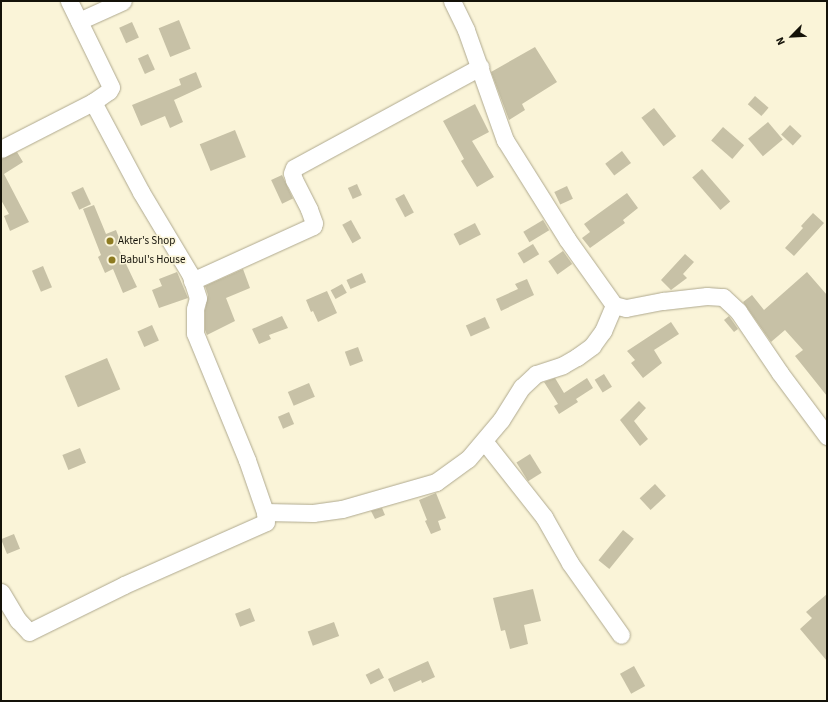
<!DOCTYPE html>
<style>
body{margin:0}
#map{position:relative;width:828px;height:702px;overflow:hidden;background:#faf4d8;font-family:"Source Sans 3",sans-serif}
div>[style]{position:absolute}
.building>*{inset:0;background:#c7c1a6;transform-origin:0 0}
.roads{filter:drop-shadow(0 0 1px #afa98f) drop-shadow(0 0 1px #afa98f)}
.minor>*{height:17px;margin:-8.5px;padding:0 8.5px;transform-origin:8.5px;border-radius:8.5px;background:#fff}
.dots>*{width:11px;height:11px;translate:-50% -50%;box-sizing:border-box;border:2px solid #faf4d8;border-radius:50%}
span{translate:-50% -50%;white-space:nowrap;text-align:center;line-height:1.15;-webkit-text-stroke:3px #faf4d8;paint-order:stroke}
.poi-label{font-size:11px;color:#141209}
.left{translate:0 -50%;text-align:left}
.frame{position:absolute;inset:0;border:2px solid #141209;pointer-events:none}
.north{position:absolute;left:772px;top:16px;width:40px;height:40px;-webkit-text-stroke:3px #faf4d8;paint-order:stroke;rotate:246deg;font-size:11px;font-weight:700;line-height:16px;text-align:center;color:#141209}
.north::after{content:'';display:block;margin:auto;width:14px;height:18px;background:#141209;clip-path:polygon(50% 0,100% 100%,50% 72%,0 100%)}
</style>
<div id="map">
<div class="building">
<div style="left:179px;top:20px;width:31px;height:22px;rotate:68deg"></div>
<div style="left:132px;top:22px;width:17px;height:14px;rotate:66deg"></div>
<div style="clip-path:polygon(535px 47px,557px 82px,522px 104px,525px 110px,509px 120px,491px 72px)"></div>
<div style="left:148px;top:54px;width:17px;height:11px;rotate:66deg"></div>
<div style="clip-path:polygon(196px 72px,202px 87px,174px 100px,183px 122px,170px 128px,165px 116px,141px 126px,132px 105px,181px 85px,179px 79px)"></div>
<div style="left:755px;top:96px;width:18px;height:11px;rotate:41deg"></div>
<div style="clip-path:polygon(475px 104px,489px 132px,472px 141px,494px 177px,477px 187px,461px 161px,464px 159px,443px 121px)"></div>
<div style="left:654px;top:108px;width:36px;height:16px;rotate:52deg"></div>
<div style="left:768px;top:122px;width:23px;height:26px;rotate:50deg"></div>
<div style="left:790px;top:125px;width:16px;height:13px;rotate:43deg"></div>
<div style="left:723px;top:127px;width:28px;height:18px;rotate:41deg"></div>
<div style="left:235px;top:130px;width:29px;height:38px;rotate:68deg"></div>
<div style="left:622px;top:151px;width:15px;height:21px;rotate:53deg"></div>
<div style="clip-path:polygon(17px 152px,23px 162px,4px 174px,29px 222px,10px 231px,4px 216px,9px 214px,1px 200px,1px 159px)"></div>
<div style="left:702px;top:169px;width:43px;height:13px;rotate:49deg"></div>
<div style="left:282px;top:175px;width:26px;height:12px;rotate:65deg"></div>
<div style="left:357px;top:184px;width:12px;height:10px;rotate:66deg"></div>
<div style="left:567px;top:186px;width:14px;height:14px;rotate:65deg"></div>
<div style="left:83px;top:187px;width:19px;height:13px;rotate:65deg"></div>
<div style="clip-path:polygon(627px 193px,638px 208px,623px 220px,625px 223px,590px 248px,582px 238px,590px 232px,584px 224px)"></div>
<div style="left:404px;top:194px;width:21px;height:10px;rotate:62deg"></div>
<div style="clip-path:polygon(94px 205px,106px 234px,116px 230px,121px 243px,117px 245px,137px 287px,123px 293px,113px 269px,105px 273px,98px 257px,101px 255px,83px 209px)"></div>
<div style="clip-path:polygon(813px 213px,824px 223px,794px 256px,785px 248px,803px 228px,801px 226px)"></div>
<div style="left:351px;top:220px;width:21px;height:10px;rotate:61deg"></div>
<div style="left:543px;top:220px;width:12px;height:23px;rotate:59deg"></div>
<div style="left:475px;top:223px;width:13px;height:24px;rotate:63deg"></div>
<div style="left:533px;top:244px;width:12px;height:18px;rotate:59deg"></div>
<div style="left:563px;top:251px;width:16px;height:18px;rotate:55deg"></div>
<div style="clip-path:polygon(685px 254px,694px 262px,683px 274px,687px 278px,671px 290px,661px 280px)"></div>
<div style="left:43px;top:266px;width:23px;height:12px;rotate:67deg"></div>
<div style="clip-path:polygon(243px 269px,250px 288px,226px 298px,235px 321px,207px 335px,205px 330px,205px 310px,208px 295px,205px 286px)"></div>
<div style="clip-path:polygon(177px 272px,188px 298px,159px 308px,152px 290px,162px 286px,159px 279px)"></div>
<div style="clip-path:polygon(807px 272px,827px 295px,827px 396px,795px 356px,803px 350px,785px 330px,771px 342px,743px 302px,752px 295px,764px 310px)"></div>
<div style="left:362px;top:273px;width:10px;height:17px;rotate:66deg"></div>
<div style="clip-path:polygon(527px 279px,534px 295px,501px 311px,496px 299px,518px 289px,515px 284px)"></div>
<div style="left:342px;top:284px;width:10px;height:13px;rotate:61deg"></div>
<div style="clip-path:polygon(327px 291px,337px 313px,318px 322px,313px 311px,311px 312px,306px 300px)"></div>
<div style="clip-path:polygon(282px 316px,288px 328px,269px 335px,271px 339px,259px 344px,252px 329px)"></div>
<div style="clip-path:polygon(729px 316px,738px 329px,734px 332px,724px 320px)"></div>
<div style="left:485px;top:317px;width:12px;height:21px;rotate:66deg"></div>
<div style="clip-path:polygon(671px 322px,679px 334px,654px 350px,662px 363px,643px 378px,631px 363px,635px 360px,627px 351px)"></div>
<div style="left:152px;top:325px;width:17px;height:16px;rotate:66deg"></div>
<div style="left:358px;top:347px;width:15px;height:14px;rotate:70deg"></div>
<div style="left:107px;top:358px;width:34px;height:46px;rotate:67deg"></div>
<div style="left:604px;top:374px;width:15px;height:11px;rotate:58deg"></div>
<div style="clip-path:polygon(555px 378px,564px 393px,587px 378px,593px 388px,576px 399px,578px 402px,559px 414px,554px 406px,558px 404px,544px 382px)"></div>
<div style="left:309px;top:383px;width:15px;height:23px;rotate:67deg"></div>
<div style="clip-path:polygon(639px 401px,646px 408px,634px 421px,648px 439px,640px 446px,620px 420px)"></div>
<div style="left:289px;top:412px;width:13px;height:12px;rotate:67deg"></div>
<div style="left:80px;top:448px;width:16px;height:19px;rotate:68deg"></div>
<div style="left:530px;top:454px;width:22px;height:16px;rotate:58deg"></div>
<div style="left:655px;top:484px;width:16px;height:21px;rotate:47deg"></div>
<div style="clip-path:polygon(436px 493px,446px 518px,438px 521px,441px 530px,431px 534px,425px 521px,427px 520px,419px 500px)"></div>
<div style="clip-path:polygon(382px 508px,385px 515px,375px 519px,371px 511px)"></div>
<div style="left:623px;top:530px;width:14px;height:39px;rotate:39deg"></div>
<div style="left:14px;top:534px;width:16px;height:14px;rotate:68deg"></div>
<div style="clip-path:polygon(533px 589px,541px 621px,524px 625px,528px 644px,510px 649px,505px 630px,501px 631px,493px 598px)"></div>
<div style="clip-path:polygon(827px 594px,827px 661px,800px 629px,812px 618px,806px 612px)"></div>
<div style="left:250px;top:608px;width:14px;height:16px;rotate:69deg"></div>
<div style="left:334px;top:622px;width:15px;height:28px;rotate:70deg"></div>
<div style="clip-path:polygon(428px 661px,435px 677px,422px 683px,421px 680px,394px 692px,388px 679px)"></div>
<div style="left:634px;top:666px;width:23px;height:16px;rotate:61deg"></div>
<div style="left:379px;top:668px;width:11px;height:15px;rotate:63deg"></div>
</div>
<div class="roads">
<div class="minor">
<div style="left:452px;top:1px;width:32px;rotate:64deg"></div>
<div style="left:466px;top:30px;width:117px;rotate:70.5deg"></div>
<div style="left:505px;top:140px;width:117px;rotate:57.9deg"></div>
<div style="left:567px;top:239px;width:81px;rotate:54.5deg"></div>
<div style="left:614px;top:305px;width:12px;rotate:14deg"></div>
<div style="left:626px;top:308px;width:38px;rotate:-11deg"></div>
<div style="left:663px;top:301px;width:44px;rotate:-6.5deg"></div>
<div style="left:707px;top:296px;width:16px;rotate:4deg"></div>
<div style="left:723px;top:297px;width:21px;rotate:43deg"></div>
<div style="left:738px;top:311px;width:75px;rotate:55.9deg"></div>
<div style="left:780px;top:373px;width:79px;rotate:53.3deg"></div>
<div style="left:79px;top:21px;width:48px;rotate:-24.4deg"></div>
<div style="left:1px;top:149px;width:103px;rotate:-27.1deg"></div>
<div style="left:192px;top:281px;width:133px;rotate:-24.4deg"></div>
<div style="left:313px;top:226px;width:3px;rotate:-72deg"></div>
<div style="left:314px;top:223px;width:15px;rotate:-110deg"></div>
<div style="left:309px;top:209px;width:33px;rotate:-117deg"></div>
<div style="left:294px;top:180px;width:7px;rotate:-106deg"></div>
<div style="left:292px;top:173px;width:5px;rotate:-68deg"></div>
<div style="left:294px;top:168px;width:212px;rotate:-28.5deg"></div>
<div style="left:484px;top:441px;width:97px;rotate:51.7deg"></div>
<div style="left:544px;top:517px;width:53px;rotate:60.5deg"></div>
<div style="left:570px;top:563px;width:88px;rotate:54.7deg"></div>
<div style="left:265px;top:512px;width:48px;rotate:1.2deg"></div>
<div style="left:313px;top:513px;width:29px;rotate:-8deg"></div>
<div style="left:342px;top:509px;width:98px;rotate:-16deg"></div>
<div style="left:436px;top:482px;width:39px;rotate:-36deg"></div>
<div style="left:468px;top:459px;width:51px;rotate:-49.8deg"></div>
<div style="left:501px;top:420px;width:39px;rotate:-58deg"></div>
<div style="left:522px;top:387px;width:19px;rotate:-43deg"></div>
<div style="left:536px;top:374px;width:28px;rotate:-18deg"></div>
<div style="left:563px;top:365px;width:16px;rotate:-30deg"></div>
<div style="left:577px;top:357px;width:19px;rotate:-36deg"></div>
<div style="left:592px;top:346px;width:19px;rotate:-54deg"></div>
<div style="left:603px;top:331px;width:28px;rotate:-67deg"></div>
<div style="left:1px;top:592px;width:33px;rotate:59deg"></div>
<div style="left:18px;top:620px;width:16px;rotate:47deg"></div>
<div style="left:29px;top:632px;width:106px;rotate:-26.3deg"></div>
<div style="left:124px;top:585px;width:155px;rotate:-23.9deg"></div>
<div style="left:266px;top:522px;width:10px;rotate:-96deg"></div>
<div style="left:265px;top:512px;width:55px;rotate:-109.1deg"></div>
<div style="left:247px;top:460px;width:137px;rotate:-112.3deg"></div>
<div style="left:195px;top:333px;width:24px;rotate:-90deg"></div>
<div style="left:195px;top:309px;width:11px;rotate:-75deg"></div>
<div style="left:198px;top:298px;width:25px;rotate:-108deg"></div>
<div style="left:190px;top:274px;width:96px;rotate:-120.9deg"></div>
<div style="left:141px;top:192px;width:102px;rotate:-118.1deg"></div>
<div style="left:93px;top:102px;width:19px;rotate:-35deg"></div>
<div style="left:109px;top:91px;width:4px;rotate:-63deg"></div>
<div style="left:111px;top:87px;width:96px;rotate:-116deg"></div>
</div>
</div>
<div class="dots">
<div style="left:110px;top:241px;background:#8d7b21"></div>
<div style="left:112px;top:260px;background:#8d7b21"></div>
</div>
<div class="poi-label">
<span class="left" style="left:118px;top:241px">Akter's Shop</span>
<span class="left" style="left:120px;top:260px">Babul's House</span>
</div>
<div class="frame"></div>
<div class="north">N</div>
</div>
